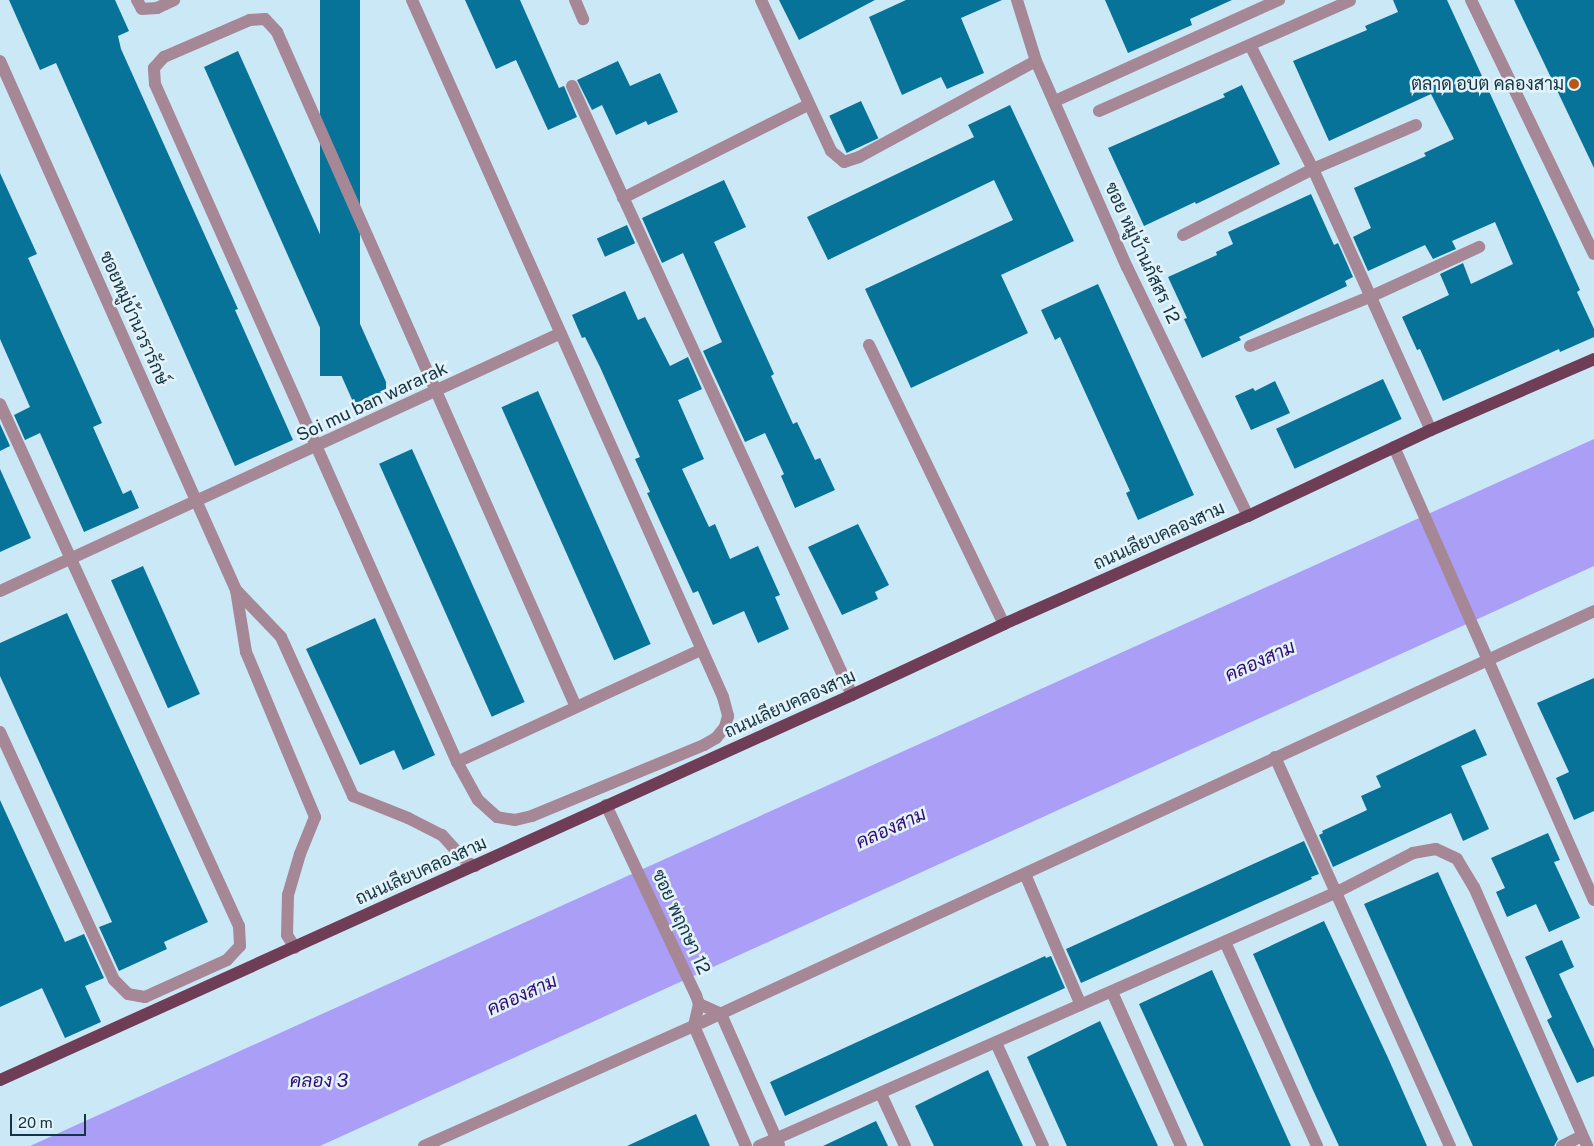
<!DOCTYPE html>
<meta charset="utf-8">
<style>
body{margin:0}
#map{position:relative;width:1594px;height:1146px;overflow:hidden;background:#cbe8f7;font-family:"Public Sans",Sarabun,sans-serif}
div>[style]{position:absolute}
.water>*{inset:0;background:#aa9ef7}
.building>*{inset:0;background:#077398;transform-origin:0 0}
.minor>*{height:12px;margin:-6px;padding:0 6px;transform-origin:6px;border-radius:6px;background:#a68795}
.major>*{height:12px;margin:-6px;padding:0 6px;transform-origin:6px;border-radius:6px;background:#6f3d56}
.dots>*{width:14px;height:14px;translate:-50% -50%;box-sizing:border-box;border:2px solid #e4f3fa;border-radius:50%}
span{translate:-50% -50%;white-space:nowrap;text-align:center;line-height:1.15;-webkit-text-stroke:5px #e4f3fa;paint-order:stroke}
.poi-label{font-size:18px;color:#133443}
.right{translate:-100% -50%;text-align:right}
.street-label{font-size:18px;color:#133443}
.water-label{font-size:19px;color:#320b74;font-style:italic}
.scale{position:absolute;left:10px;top:1114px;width:76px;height:22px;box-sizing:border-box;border:2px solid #133443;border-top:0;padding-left:6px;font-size:15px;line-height:18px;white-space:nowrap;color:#133443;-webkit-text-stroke:4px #e4f3fa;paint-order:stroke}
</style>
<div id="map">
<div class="water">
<div style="clip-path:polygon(1594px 439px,1594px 566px,320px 1146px,30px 1146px)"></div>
</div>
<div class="building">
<div style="clip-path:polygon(9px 0,115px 0,129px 31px,118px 36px,121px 49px,238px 309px,235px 310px,293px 440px,235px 466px,56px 63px,40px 70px)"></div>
<div style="left:320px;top:0;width:40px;height:376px"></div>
<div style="clip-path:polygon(465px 0,520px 0,559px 88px,564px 86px,577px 117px,548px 130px,516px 60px,496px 69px)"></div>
<div style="clip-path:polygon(779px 0,875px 0,799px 40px)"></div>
<div style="clip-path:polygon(906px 0,1002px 0,961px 18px,984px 73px,947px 89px,941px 77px,902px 95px,869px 17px)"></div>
<div style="clip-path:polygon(1105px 0,1232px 0,1190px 19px,1192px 25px,1128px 53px)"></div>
<div style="clip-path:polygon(1393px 0,1447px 0,1557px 239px,1580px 290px,1577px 292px,1594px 329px,1594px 337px,1560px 352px,1559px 349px,1443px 401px,1420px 349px,1417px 350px,1402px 317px,1449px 295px,1440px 274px,1463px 263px,1471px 284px,1513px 264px,1495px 222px,1452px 241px,1456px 249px,1433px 259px,1425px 245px,1368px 271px,1353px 237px,1371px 228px,1354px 188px,1426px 156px,1424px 153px,1454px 139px,1431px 94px,1329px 141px,1293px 61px,1367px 30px,1365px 26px,1398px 12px)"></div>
<div style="clip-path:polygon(1514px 0,1594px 0,1594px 168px)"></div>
<div style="clip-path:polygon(238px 51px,386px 382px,386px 390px,354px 404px,204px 67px)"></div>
<div style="clip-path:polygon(618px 61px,630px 86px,660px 73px,678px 112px,648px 125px,646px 121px,616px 135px,602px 105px,592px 110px,577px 80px)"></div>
<div style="clip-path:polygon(1242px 85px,1280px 164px,1196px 204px,1195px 202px,1144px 226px,1108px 148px,1225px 97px,1223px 94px)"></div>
<div style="left:861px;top:101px;width:41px;height:35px;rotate:65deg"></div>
<div style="clip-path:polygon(1010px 105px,1074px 241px,1001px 275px,1028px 333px,911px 388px,865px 289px,1013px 220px,994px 180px,828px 260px,807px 217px,974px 137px,968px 125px)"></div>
<div style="clip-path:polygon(0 173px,37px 254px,28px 258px,102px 423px,93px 427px,123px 494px,131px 490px,139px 508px,84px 532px,40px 433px,25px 440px,14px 415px,30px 407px,0 339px)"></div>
<div style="clip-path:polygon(724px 180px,746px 227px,714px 242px,774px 374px,771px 376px,793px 424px,797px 422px,815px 460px,820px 458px,835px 490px,795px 508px,781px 476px,784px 474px,765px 433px,745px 442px,703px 351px,722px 342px,683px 253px,662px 263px,642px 218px)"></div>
<div style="clip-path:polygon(1311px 194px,1334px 245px,1338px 243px,1353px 277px,1345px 281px,1347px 286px,1239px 337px,1241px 340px,1202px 358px,1184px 319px,1187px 318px,1168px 277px,1217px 255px,1216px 252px,1233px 244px,1228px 232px)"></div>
<div style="left:627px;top:225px;width:20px;height:33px;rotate:66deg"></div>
<div style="clip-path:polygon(1098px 284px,1194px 495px,1138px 520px,1126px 493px,1130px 491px,1060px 337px,1055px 340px,1041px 310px)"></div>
<div style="clip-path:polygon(625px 291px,638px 320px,645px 317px,670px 366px,688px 357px,702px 389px,678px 400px,704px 459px,682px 469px,709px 527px,715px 524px,730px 559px,758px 546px,780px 595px,775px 597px,789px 629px,758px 643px,744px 611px,713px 625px,698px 591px,693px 593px,647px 493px,650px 492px,635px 459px,640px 457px,600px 367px,585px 337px,582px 338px,572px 315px)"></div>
<div style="left:1383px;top:379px;width:44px;height:118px;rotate:65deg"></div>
<div style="clip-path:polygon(1275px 381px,1290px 413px,1251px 430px,1235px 396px,1253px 388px,1255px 391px)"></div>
<div style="left:538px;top:391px;width:277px;height:40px;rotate:66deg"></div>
<div style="clip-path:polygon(0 424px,10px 446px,0 451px)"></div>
<div style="left:412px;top:449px;width:277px;height:36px;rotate:66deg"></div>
<div style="clip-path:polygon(0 469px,31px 538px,0 552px)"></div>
<div style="clip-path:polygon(858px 524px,889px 585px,875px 592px,878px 599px,842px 615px,808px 547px)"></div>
<div style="left:143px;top:566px;width:140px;height:35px;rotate:66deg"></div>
<div style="clip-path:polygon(67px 613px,208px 922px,164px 942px,167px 949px,119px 971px,99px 927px,112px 922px,0 676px,0 643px)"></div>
<div style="clip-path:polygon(375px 618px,435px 755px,403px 770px,394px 750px,360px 765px,306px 649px)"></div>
<div style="clip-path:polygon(1594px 678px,1594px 811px,1574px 820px,1556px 778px,1569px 772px,1537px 703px)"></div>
<div style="clip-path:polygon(1475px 729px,1487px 755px,1461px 766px,1489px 829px,1463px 841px,1451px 813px,1333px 867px,1319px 835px,1323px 833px,1322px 831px,1367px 810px,1361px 796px,1381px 787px,1376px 776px)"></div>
<div style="clip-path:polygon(0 800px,65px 942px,84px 934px,104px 978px,85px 986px,101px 1022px,65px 1038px,42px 988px,0 1007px)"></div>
<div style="clip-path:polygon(1548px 833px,1560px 860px,1554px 862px,1580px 918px,1549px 932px,1536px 904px,1507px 917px,1496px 892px,1505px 888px,1491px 858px)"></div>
<div style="clip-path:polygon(1304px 841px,1319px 874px,1311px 877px,1312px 879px,1081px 983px,1066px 949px)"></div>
<div style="clip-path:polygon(1438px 872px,1558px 1139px,1554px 1146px,1473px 1146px,1364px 904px)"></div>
<div style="clip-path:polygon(1324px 921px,1389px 1060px,1427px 1146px,1339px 1146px,1313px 1090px,1253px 954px)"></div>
<div style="clip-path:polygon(1562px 940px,1574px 967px,1559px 974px,1594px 1049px,1594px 1076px,1577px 1083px,1547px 1020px,1552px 1017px,1525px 957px)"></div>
<div style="clip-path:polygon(1045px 956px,1046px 958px,1051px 956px,1065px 988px,785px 1116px,770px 1082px)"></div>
<div style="clip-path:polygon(1212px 970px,1273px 1106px,1291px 1146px,1204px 1146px,1139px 1004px)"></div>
<div style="clip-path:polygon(1100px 1021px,1158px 1146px,1067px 1146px,1027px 1057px)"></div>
<div style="clip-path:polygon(988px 1070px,1023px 1146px,934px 1146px,915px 1106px)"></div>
<div style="clip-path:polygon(696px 1114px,710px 1146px,627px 1146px)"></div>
<div style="clip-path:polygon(876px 1121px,888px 1146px,823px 1146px)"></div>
</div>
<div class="minor">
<div style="left:137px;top:0;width:10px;rotate:61deg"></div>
<div style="left:142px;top:9px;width:15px;rotate:-4deg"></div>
<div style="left:157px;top:8px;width:19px;rotate:-25deg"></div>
<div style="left:412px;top:0;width:763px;rotate:65.95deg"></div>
<div style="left:723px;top:697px;width:20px;rotate:75deg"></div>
<div style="left:728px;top:716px;width:11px;rotate:105deg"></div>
<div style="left:725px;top:727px;width:14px;rotate:129deg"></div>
<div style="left:716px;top:738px;width:14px;rotate:150deg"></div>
<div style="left:704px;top:745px;width:186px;rotate:157.6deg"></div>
<div style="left:532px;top:816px;width:17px;rotate:167deg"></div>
<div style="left:515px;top:820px;width:18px;rotate:-171deg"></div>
<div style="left:497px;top:817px;width:25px;rotate:-138deg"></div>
<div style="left:478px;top:800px;width:43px;rotate:-118.9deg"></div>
<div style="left:457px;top:762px;width:742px;rotate:-114.01deg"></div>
<div style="left:155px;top:84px;width:16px;rotate:-94deg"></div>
<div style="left:154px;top:68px;width:15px;rotate:-48deg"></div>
<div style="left:164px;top:57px;width:94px;rotate:-23.3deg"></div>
<div style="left:250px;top:20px;width:15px;rotate:-4deg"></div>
<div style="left:265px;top:19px;width:18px;rotate:47deg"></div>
<div style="left:277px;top:32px;width:738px;rotate:66.11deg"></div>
<div style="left:575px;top:0;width:21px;rotate:67deg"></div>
<div style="left:761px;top:0;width:166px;rotate:65.1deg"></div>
<div style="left:831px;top:151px;width:17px;rotate:40deg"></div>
<div style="left:844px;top:162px;width:16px;rotate:-18deg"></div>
<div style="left:859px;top:157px;width:201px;rotate:-28.5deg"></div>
<div style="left:1017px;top:0;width:64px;rotate:72.7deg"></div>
<div style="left:1036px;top:61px;width:225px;rotate:66.2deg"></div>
<div style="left:1127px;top:267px;width:277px;rotate:64.1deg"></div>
<div style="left:1471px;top:0;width:282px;rotate:64.2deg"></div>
<div style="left:1250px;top:45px;width:139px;rotate:63.1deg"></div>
<div style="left:1313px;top:169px;width:286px;rotate:65.7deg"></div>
<div style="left:0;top:61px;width:579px;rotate:65.96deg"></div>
<div style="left:236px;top:590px;width:63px;rotate:80.8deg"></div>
<div style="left:246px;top:652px;width:179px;rotate:67.3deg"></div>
<div style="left:315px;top:817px;width:40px;rotate:112deg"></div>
<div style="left:300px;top:854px;width:43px;rotate:106.3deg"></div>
<div style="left:288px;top:895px;width:40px;rotate:91.4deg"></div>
<div style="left:287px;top:935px;width:15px;rotate:58deg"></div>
<div style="left:572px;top:86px;width:670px;rotate:65.31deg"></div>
<div style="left:1055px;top:101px;width:246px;rotate:-24.3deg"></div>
<div style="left:1099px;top:111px;width:274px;rotate:-23.7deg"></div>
<div style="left:623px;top:198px;width:207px;rotate:-26.7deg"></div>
<div style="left:1183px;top:235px;width:146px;rotate:-26.9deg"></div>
<div style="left:1313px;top:169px;width:112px;rotate:-23.1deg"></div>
<div style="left:869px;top:345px;width:310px;rotate:64.2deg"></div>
<div style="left:1250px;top:346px;width:132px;rotate:-22.3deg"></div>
<div style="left:1372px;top:296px;width:118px;rotate:-24.6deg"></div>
<div style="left:0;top:404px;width:574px;rotate:65.4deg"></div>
<div style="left:239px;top:926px;width:20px;rotate:87deg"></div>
<div style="left:240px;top:946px;width:19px;rotate:133deg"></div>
<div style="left:227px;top:960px;width:90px;rotate:155.7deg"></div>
<div style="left:145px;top:997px;width:17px;rotate:-170deg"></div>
<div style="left:128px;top:994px;width:20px;rotate:-135deg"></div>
<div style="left:114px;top:980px;width:273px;rotate:-114.7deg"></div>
<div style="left:1394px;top:447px;width:495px;rotate:66.2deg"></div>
<div style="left:236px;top:590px;width:65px;rotate:46.2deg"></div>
<div style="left:281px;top:637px;width:175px;rotate:65.6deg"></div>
<div style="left:353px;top:796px;width:59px;rotate:21.8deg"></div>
<div style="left:408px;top:818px;width:38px;rotate:27deg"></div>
<div style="left:442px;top:835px;width:36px;rotate:48deg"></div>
<div style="left:466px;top:862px;width:10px;rotate:24deg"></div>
<div style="left:0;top:591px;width:617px;rotate:-24.7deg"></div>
<div style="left:1275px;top:757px;width:427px;rotate:65.8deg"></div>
<div style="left:457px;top:762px;width:268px;rotate:-24.7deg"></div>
<div style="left:606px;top:805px;width:210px;rotate:64.7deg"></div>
<div style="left:696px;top:995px;width:9px;rotate:72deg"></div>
<div style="left:699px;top:1004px;width:23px;rotate:103deg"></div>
<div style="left:694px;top:1026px;width:131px;rotate:66.6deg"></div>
<div style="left:1025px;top:874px;width:142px;rotate:66.9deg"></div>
<div style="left:1225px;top:942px;width:224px;rotate:65.7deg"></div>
<div style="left:1112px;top:992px;width:169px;rotate:65.9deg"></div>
<div style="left:699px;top:1004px;width:24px;rotate:24deg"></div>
<div style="left:721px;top:1014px;width:143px;rotate:66.1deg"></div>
<div style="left:996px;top:1043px;width:113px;rotate:65.5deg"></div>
<div style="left:881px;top:1094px;width:57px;rotate:65.2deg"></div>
<div style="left:424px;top:1146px;width:295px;rotate:-24deg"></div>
<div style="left:694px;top:1026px;width:991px;rotate:-24.75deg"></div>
<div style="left:759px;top:1146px;width:629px;rotate:-23.71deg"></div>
<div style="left:1335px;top:893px;width:88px;rotate:-27.1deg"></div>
<div style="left:1413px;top:853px;width:23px;rotate:-10deg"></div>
<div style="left:1436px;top:849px;width:23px;rotate:25deg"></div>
<div style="left:1457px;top:859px;width:33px;rotate:59deg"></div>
<div style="left:1474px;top:887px;width:283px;rotate:66.4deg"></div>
<div style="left:1562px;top:1146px;width:22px;rotate:-27deg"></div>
</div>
<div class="major">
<div style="left:0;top:1080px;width:935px;rotate:-24.32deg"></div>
<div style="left:852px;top:695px;width:168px;rotate:-25deg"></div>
<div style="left:1004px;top:624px;width:267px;rotate:-23.9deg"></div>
<div style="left:1248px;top:516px;width:202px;rotate:-25.2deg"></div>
<div style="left:1431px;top:430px;width:178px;rotate:-23.5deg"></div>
</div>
<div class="dots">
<div style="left:1574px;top:84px;background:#b85813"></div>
</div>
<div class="poi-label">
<span class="right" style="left:1564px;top:84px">ตลาด อบต คลองสาม</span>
</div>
<div class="street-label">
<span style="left:1142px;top:253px;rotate:65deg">ซอย หมู่บ้านภัสสร 12</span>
<span style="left:134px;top:318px;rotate:66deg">ซอยหมู่บ้านวรารักษ์</span>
<span style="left:372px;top:402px;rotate:-25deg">Soi mu ban wararak</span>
<span style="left:1159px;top:536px;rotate:-24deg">ถนนเลียบคลองสาม</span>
<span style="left:790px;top:704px;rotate:-24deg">ถนนเลียบคลองสาม</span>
<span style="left:421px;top:871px;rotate:-24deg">ถนนเลียบคลองสาม</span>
<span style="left:681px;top:922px;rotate:65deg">ซอย พฤกษา 12</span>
</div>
<div class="water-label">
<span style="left:1260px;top:661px;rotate:-24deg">คลองสาม</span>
<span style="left:891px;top:828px;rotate:-24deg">คลองสาม</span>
<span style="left:522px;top:995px;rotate:-24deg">คลองสาม</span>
<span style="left:319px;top:1081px">คลอง 3</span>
</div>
<div class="scale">20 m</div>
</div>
